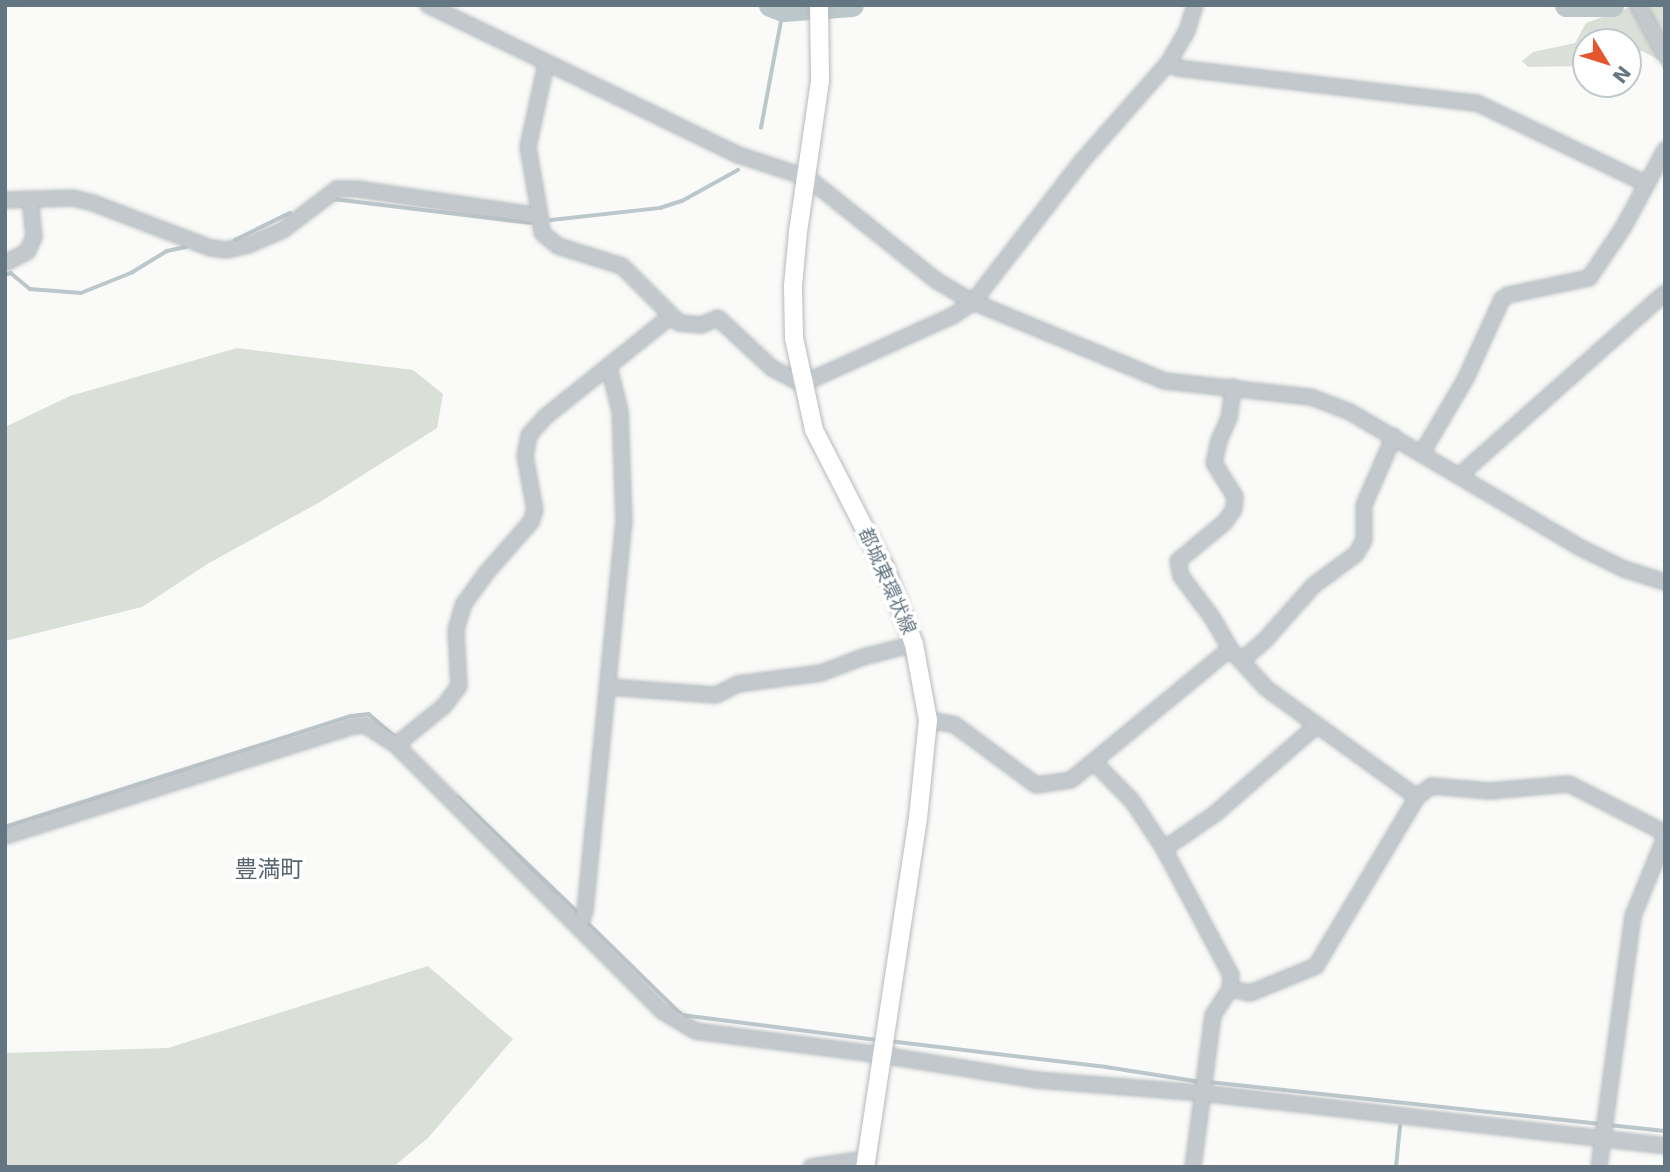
<!DOCTYPE html>
<meta charset="utf-8">
<style>
body{margin:0}
#map{position:relative;width:1670px;height:1172px;overflow:hidden;background:#fafaf8;font-family:"DejaVu Sans","Noto Sans JP",sans-serif}
div>[style]{position:absolute}
.green>*{inset:0;background:#dadfd7}
.stream>*{height:3.5px;margin:-1.75px;padding:0 1.75px;transform-origin:1.75px;border-radius:1.75px;background:#bbc7cb}
.river>*{height:23px;margin:-11.5px;padding:0 11.5px;transform-origin:11.5px;border-radius:11.5px;background:#bbc7cb}
.roads{filter:drop-shadow(0 0 2px #b5babe) drop-shadow(0 0 2px #b5babe)}
.minor>*{height:14px;margin:-7px;padding:0 7px;transform-origin:7px;border-radius:7px;background:#c3c8cc}
.major>*{height:18px;margin:-9px;padding:0 9px;transform-origin:9px;border-radius:9px;background:#fff}
span{translate:-50% -50%;white-space:nowrap;text-align:center;line-height:1.15;-webkit-text-stroke:7px #fff;paint-order:stroke}
.street-label{font-size:19px;color:#657683}
.quarter-label{font-size:23px;color:#57646e}
.frame{position:absolute;inset:0;border:7px solid #657683;pointer-events:none}
.north{position:absolute;left:1572px;top:28px;width:70px;height:70px;box-sizing:border-box;background:#fff;border:2px solid #c1c8cd;border-radius:50%;rotate:128deg;font-size:19px;font-weight:700;line-height:28px;text-align:center;color:#657683}
.north::after{content:'';display:block;margin:auto;width:24px;height:32px;background:#e4572e;clip-path:polygon(50% 0,100% 100%,50% 72%,0 100%)}
</style>
<div id="map">
<div class="green">
<div style="clip-path:polygon(1635px 5px,1665px 5px,1665px 74px,1659px 60px,1642px 51px,1628px 55px,1628px 42px,1586px 42px,1586px 66px,1528px 67px,1522px 61px,1533px 52px,1575px 43px,1586px 23px)"></div>
<div style="clip-path:polygon(237px 348px,413px 370px,443px 394px,437px 428px,320px 502px,209px 563px,142px 607px,5px 641px,5px 427px,70px 396px)"></div>
<div style="clip-path:polygon(428px 966px,513px 1039px,428px 1138px,393px 1167px,5px 1167px,5px 1053px,168px 1048px)"></div>
</div>
<div class="stream">
<div style="left:761px;top:128px;width:120px;rotate:-79.4deg"></div>
<div style="left:333px;top:199px;width:198px;rotate:6.9deg"></div>
<div style="left:551px;top:220px;width:110px;rotate:-6.3deg"></div>
<div style="left:660px;top:208px;width:23px;rotate:-18deg"></div>
<div style="left:682px;top:201px;width:64px;rotate:-29deg"></div>
<div style="left:235px;top:240px;width:61px;rotate:-26.1deg"></div>
<div style="left:5px;top:275px;width:6px;rotate:-18deg"></div>
<div style="left:11px;top:273px;width:25px;rotate:40deg"></div>
<div style="left:30px;top:289px;width:51px;rotate:4.5deg"></div>
<div style="left:81px;top:293px;width:54px;rotate:-21.8deg"></div>
<div style="left:131px;top:273px;width:42px;rotate:-31.4deg"></div>
<div style="left:167px;top:251px;width:19px;rotate:-12deg"></div>
<div style="left:458px;top:797px;width:170px;rotate:43.8deg"></div>
<div style="left:5px;top:827px;width:363px;rotate:-17.8deg"></div>
<div style="left:351px;top:716px;width:18px;rotate:-6deg"></div>
<div style="left:369px;top:714px;width:33px;rotate:41deg"></div>
<div style="left:586px;top:921px;width:134px;rotate:44.4deg"></div>
<div style="left:682px;top:1015px;width:198px;rotate:7.3deg"></div>
<div style="left:889px;top:1041px;width:219px;rotate:6.8deg"></div>
<div style="left:1106px;top:1067px;width:96px;rotate:9deg"></div>
<div style="left:1209px;top:1082px;width:394px;rotate:6.1deg"></div>
<div style="left:1609px;top:1125px;width:56px;rotate:6.1deg"></div>
<div style="left:1396px;top:1167px;width:41px;rotate:-84.4deg"></div>
</div>
<div class="river">
<div style="left:770px;top:5px;width:14px;rotate:21deg"></div>
<div style="left:783px;top:10px;width:69px;rotate:-4.1deg"></div>
<div style="left:1566px;top:5px;width:46px"></div>
</div>
<div class="roads">
<div class="minor">
<div style="left:428px;top:5px;width:342px;rotate:25.8deg"></div>
<div style="left:736px;top:154px;width:76px;rotate:18.4deg"></div>
<div style="left:808px;top:178px;width:165px;rotate:38.6deg"></div>
<div style="left:937px;top:281px;width:42px;rotate:30.3deg"></div>
<div style="left:973px;top:302px;width:208px;rotate:22.4deg"></div>
<div style="left:1165px;top:381px;width:147px;rotate:6.3deg"></div>
<div style="left:1311px;top:397px;width:42px;rotate:21deg"></div>
<div style="left:1350px;top:412px;width:266px;rotate:30.5deg"></div>
<div style="left:1579px;top:547px;width:50px;rotate:26.1deg"></div>
<div style="left:1624px;top:569px;width:43px;rotate:17.6deg"></div>
<div style="left:1638px;top:5px;width:57px;rotate:61.6deg"></div>
<div style="left:1169px;top:62px;width:10px;rotate:37deg"></div>
<div style="left:1177px;top:68px;width:302px;rotate:6.7deg"></div>
<div style="left:1477px;top:103px;width:188px;rotate:25.5deg"></div>
<div style="left:5px;top:200px;width:68px;rotate:-1.7deg"></div>
<div style="left:73px;top:198px;width:21px;rotate:14deg"></div>
<div style="left:93px;top:203px;width:126px;rotate:20.9deg"></div>
<div style="left:211px;top:248px;width:16px;rotate:7deg"></div>
<div style="left:227px;top:250px;width:22px;rotate:-13deg"></div>
<div style="left:248px;top:245px;width:38px;rotate:-23deg"></div>
<div style="left:283px;top:230px;width:68px;rotate:-37.2deg"></div>
<div style="left:337px;top:189px;width:20px"></div>
<div style="left:357px;top:189px;width:185px;rotate:8.4deg"></div>
<div style="left:540px;top:216px;width:17px;rotate:83deg"></div>
<div style="left:542px;top:233px;width:21px;rotate:39deg"></div>
<div style="left:558px;top:246px;width:67px;rotate:17.4deg"></div>
<div style="left:622px;top:266px;width:81px;rotate:45deg"></div>
<div style="left:679px;top:323px;width:22px;rotate:5deg"></div>
<div style="left:701px;top:325px;width:18px;rotate:-22deg"></div>
<div style="left:718px;top:318px;width:74px;rotate:42.8deg"></div>
<div style="left:772px;top:368px;width:34px;rotate:28deg"></div>
<div style="left:802px;top:384px;width:167px;rotate:-24.4deg"></div>
<div style="left:954px;top:315px;width:23px;rotate:-34deg"></div>
<div style="left:973px;top:302px;width:178px;rotate:-52.3deg"></div>
<div style="left:1082px;top:161px;width:132px;rotate:-48.7deg"></div>
<div style="left:1169px;top:62px;width:36px;rotate:-60deg"></div>
<div style="left:1187px;top:31px;width:27px;rotate:-73deg"></div>
<div style="left:540px;top:216px;width:70px;rotate:-99.9deg"></div>
<div style="left:528px;top:147px;width:85px;rotate:-77.8deg"></div>
<div style="left:5px;top:263px;width:25px;rotate:-27deg"></div>
<div style="left:27px;top:252px;width:17px;rotate:-65deg"></div>
<div style="left:34px;top:237px;width:37px;rotate:-96deg"></div>
<div style="left:1233px;top:387px;width:31px;rotate:97deg"></div>
<div style="left:1229px;top:418px;width:24px;rotate:114deg"></div>
<div style="left:1219px;top:440px;width:24px;rotate:102deg"></div>
<div style="left:1214px;top:463px;width:40px;rotate:58deg"></div>
<div style="left:1235px;top:497px;width:12px;rotate:95deg"></div>
<div style="left:1234px;top:509px;width:16px;rotate:125deg"></div>
<div style="left:1225px;top:522px;width:61px;rotate:140.3deg"></div>
<div style="left:1178px;top:561px;width:15px;rotate:79deg"></div>
<div style="left:1181px;top:576px;width:54px;rotate:53.3deg"></div>
<div style="left:1213px;top:619px;width:34px;rotate:60deg"></div>
<div style="left:1230px;top:649px;width:54px;rotate:47.2deg"></div>
<div style="left:1267px;top:689px;width:185px;rotate:35.8deg"></div>
<div style="left:1422px;top:453px;width:87px;rotate:-59.6deg"></div>
<div style="left:1466px;top:378px;width:87px;rotate:-65.5deg"></div>
<div style="left:1502px;top:299px;width:7px;rotate:-34deg"></div>
<div style="left:1508px;top:295px;width:83px;rotate:-11.9deg"></div>
<div style="left:1589px;top:278px;width:60px;rotate:-55.8deg"></div>
<div style="left:1623px;top:228px;width:89px;rotate:-61.7deg"></div>
<div style="left:1460px;top:475px;width:274px;rotate:-41.6deg"></div>
<div style="left:1241px;top:661px;width:33px;rotate:-41deg"></div>
<div style="left:1266px;top:639px;width:72px;rotate:-48.4deg"></div>
<div style="left:1314px;top:585px;width:52px;rotate:-36.4deg"></div>
<div style="left:1356px;top:554px;width:16px;rotate:-60deg"></div>
<div style="left:1364px;top:540px;width:35px;rotate:-90deg"></div>
<div style="left:1364px;top:505px;width:75px;rotate:-66.5deg"></div>
<div style="left:609px;top:687px;width:107px;rotate:4.3deg"></div>
<div style="left:716px;top:695px;width:25px;rotate:-27deg"></div>
<div style="left:738px;top:684px;width:84px;rotate:-7.5deg"></div>
<div style="left:821px;top:673px;width:45px;rotate:-20.9deg"></div>
<div style="left:863px;top:657px;width:53px;rotate:-14.3deg"></div>
<div style="left:928px;top:720px;width:27px;rotate:10deg"></div>
<div style="left:955px;top:725px;width:101px;rotate:36.5deg"></div>
<div style="left:1036px;top:785px;width:35px;rotate:-8deg"></div>
<div style="left:1071px;top:780px;width:206px;rotate:-39.5deg"></div>
<div style="left:396px;top:745px;width:62px;rotate:-39.1deg"></div>
<div style="left:444px;top:706px;width:25px;rotate:-53deg"></div>
<div style="left:459px;top:686px;width:56px;rotate:-93.1deg"></div>
<div style="left:456px;top:630px;width:26px;rotate:-74deg"></div>
<div style="left:463px;top:605px;width:41px;rotate:-54deg"></div>
<div style="left:487px;top:572px;width:67px;rotate:-48.7deg"></div>
<div style="left:531px;top:522px;width:13px;rotate:-72deg"></div>
<div style="left:535px;top:510px;width:55px;rotate:-100.5deg"></div>
<div style="left:525px;top:456px;width:21px;rotate:-79deg"></div>
<div style="left:529px;top:435px;width:24px;rotate:-48deg"></div>
<div style="left:545px;top:417px;width:160px;rotate:-38.7deg"></div>
<div style="left:1095px;top:763px;width:54px;rotate:45.7deg"></div>
<div style="left:1133px;top:802px;width:56px;rotate:56.6deg"></div>
<div style="left:1164px;top:849px;width:143px;rotate:62deg"></div>
<div style="left:1231px;top:975px;width:14px;rotate:94deg"></div>
<div style="left:1230px;top:989px;width:31px;rotate:123deg"></div>
<div style="left:1213px;top:1015px;width:153px;rotate:97.5deg"></div>
<div style="left:5px;top:836px;width:366px;rotate:-17.5deg"></div>
<div style="left:354px;top:726px;width:11px;rotate:-5deg"></div>
<div style="left:365px;top:725px;width:37px;rotate:33deg"></div>
<div style="left:396px;top:745px;width:376px;rotate:45deg"></div>
<div style="left:662px;top:1011px;width:39px;rotate:31deg"></div>
<div style="left:695px;top:1031px;width:189px;rotate:7.3deg"></div>
<div style="left:882px;top:1055px;width:156px;rotate:9.2deg"></div>
<div style="left:1036px;top:1080px;width:167px;rotate:4.5deg"></div>
<div style="left:1202px;top:1093px;width:466px;rotate:6.5deg"></div>
<div style="left:1164px;top:849px;width:63px;rotate:-34.7deg"></div>
<div style="left:1216px;top:813px;width:133px;rotate:-41deg"></div>
<div style="left:580px;top:926px;width:16px;rotate:-72deg"></div>
<div style="left:585px;top:911px;width:390px;rotate:-84.3deg"></div>
<div style="left:624px;top:523px;width:112px;rotate:-92deg"></div>
<div style="left:620px;top:411px;width:45px;rotate:-104deg"></div>
<div style="left:1230px;top:989px;width:20px;rotate:11deg"></div>
<div style="left:1250px;top:993px;width:71px;rotate:-22.2deg"></div>
<div style="left:1316px;top:966px;width:197px;rotate:-59.1deg"></div>
<div style="left:1417px;top:797px;width:18px;rotate:-38deg"></div>
<div style="left:1431px;top:786px;width:59px;rotate:4.8deg"></div>
<div style="left:1490px;top:791px;width:79px;rotate:-5.1deg"></div>
<div style="left:1569px;top:784px;width:108px;rotate:27deg"></div>
<div style="left:811px;top:1167px;width:56px;rotate:-8.3deg"></div>
<div style="left:1599px;top:1167px;width:253px;rotate:-82.3deg"></div>
<div style="left:1633px;top:916px;width:85px;rotate:-67.9deg"></div>
</div>
<div class="major">
<div style="left:819px;top:5px;width:76px;rotate:89.2deg"></div>
<div style="left:820px;top:81px;width:153px;rotate:98.3deg"></div>
<div style="left:798px;top:232px;width:54px;rotate:95.3deg"></div>
<div style="left:793px;top:286px;width:52px;rotate:88.9deg"></div>
<div style="left:794px;top:338px;width:94px;rotate:77.7deg"></div>
<div style="left:814px;top:430px;width:155px;rotate:62.8deg"></div>
<div style="left:885px;top:568px;width:81px;rotate:69.1deg"></div>
<div style="left:914px;top:644px;width:77px;rotate:79.6deg"></div>
<div style="left:928px;top:720px;width:99px;rotate:95.8deg"></div>
<div style="left:918px;top:818px;width:353px;rotate:98.6deg"></div>
</div>
</div>
<div class="street-label">
<span style="left:887px;top:581px;rotate:66deg">都城東環状線</span>
</div>
<div class="quarter-label">
<span style="left:269px;top:869px">豊満町</span>
</div>
<div class="frame"></div>
<div class="north">N</div>
</div>
